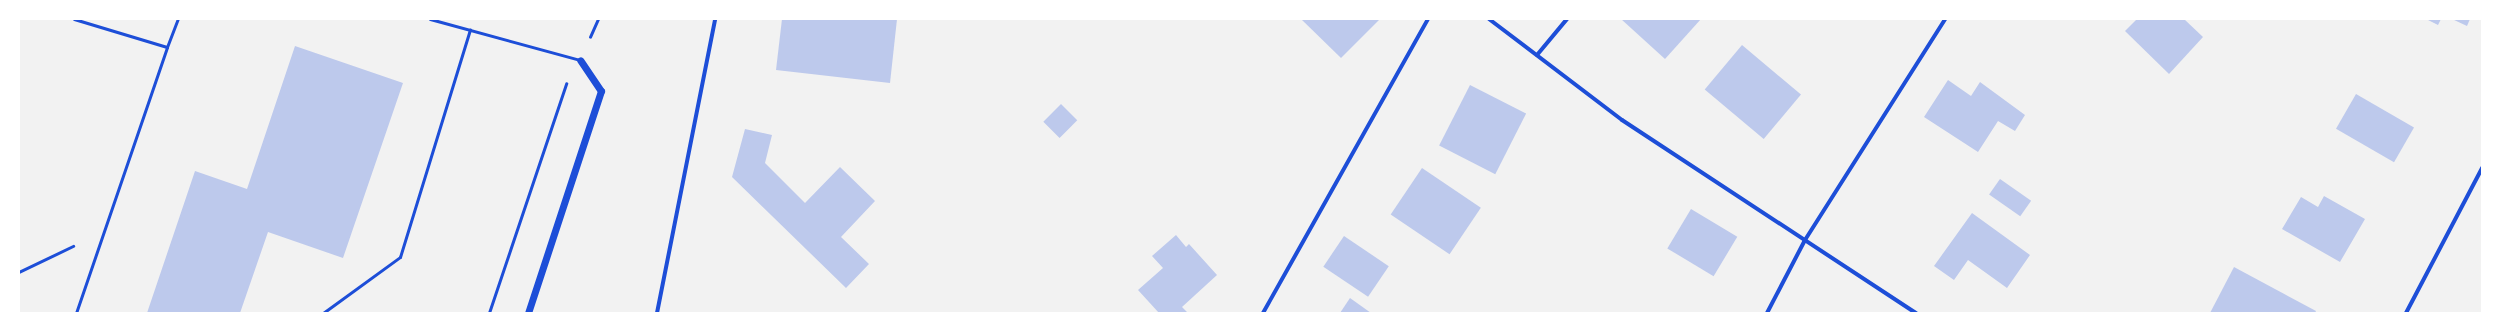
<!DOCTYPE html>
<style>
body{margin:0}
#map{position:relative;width:2501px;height:332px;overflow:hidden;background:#f2f2f2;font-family:"Crimson Pro",serif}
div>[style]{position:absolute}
.building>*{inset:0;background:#bdc9ec;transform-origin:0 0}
.path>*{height:2.5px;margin:-1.25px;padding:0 1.25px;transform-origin:1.25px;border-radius:1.25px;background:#1d4ed8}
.service>*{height:3px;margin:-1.5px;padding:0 1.5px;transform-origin:1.5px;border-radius:1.5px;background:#1d4ed8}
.minor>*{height:4px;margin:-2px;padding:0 2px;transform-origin:2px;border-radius:2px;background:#1d4ed8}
.tertiary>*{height:7px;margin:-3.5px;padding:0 3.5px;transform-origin:3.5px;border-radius:3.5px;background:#1d4ed8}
span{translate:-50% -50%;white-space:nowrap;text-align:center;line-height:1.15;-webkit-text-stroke:4px #fff;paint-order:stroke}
.frame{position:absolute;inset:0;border:20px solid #fff;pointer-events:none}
</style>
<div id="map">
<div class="building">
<div style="clip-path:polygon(782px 19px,897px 19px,890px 83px,776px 70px)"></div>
<div style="clip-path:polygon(1301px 19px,1380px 19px,1341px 58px)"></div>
<div style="clip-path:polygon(1621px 19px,1701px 19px,1665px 59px)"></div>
<div style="clip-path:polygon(2137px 19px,2184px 19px,2203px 37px,2169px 74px,2125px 31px)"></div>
<div style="clip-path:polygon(2426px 19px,2441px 19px,2438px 25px)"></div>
<div style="clip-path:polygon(2452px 19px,2470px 19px,2467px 26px)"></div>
<div style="left:1742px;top:45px;width:77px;height:58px;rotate:40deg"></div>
<div style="clip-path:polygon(295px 46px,403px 83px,343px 258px,268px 232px,240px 313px,147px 313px,195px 171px,247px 189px)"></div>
<div style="clip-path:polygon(1948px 80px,1971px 96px,1980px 82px,2025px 115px,2015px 131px,1998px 121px,1978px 152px,1924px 117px)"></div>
<div style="left:1470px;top:85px;width:63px;height:68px;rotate:27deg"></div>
<div style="left:2356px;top:94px;width:67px;height:40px;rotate:30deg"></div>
<div style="left:1061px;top:104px;width:23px;height:25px;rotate:45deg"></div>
<div style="clip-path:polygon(745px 129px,772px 135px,765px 163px,805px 203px,840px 167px,875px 201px,841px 237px,869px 264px,846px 288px,732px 177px)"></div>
<div style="left:1422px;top:168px;width:71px;height:56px;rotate:34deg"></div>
<div style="left:2000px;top:179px;width:38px;height:19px;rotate:35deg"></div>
<div style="clip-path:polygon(2324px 196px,2365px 219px,2340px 262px,2282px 229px,2301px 197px,2318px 207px)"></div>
<div style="left:1691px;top:209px;width:54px;height:46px;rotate:31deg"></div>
<div style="clip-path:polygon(1972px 213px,2030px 255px,2007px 288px,1968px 260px,1954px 280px,1934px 266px)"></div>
<div style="clip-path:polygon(1176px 235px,1186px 247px,1189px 244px,1217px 275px,1182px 307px,1188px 313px,1159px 313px,1138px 290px,1163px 268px,1152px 256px)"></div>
<div style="left:1344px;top:236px;width:54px;height:37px;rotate:34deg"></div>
<div style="clip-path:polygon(2234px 267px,2316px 311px,2315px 313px,2210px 313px)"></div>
<div style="clip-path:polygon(1350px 298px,1371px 313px,1340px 313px)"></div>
</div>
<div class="path">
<div style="left:590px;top:37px;width:20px;rotate:-66deg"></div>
<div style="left:19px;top:272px;width:60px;rotate:-25.7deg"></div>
<div style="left:489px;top:313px;width:242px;rotate:-71.4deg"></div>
</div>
<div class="service">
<div style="left:74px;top:19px;width:97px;rotate:16.8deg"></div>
<div style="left:167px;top:47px;width:30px;rotate:-69deg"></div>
<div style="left:430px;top:19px;width:156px;rotate:15.3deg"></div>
<div style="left:76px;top:313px;width:281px;rotate:-71.1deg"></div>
<div style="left:323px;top:313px;width:95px;rotate:-36deg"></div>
<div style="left:400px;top:257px;width:238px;rotate:-72.9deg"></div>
</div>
<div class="minor">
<div style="left:1489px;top:19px;width:167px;rotate:37.2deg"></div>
<div style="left:1622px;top:120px;width:352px;rotate:33.3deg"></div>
<div style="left:1537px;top:55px;width:47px;rotate:-50.2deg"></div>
<div style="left:657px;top:313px;width:300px;rotate:-78.8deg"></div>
<div style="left:1263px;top:313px;width:337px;rotate:-60.7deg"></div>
<div style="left:1767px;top:313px;width:82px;rotate:-62.5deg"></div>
<div style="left:1805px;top:240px;width:262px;rotate:-57.6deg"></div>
<div style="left:2406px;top:313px;width:164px;rotate:-62.3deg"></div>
</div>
<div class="tertiary">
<div style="left:528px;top:313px;width:234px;rotate:-71.8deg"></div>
<div style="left:601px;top:91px;width:37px;rotate:-124deg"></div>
</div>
<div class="frame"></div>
</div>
